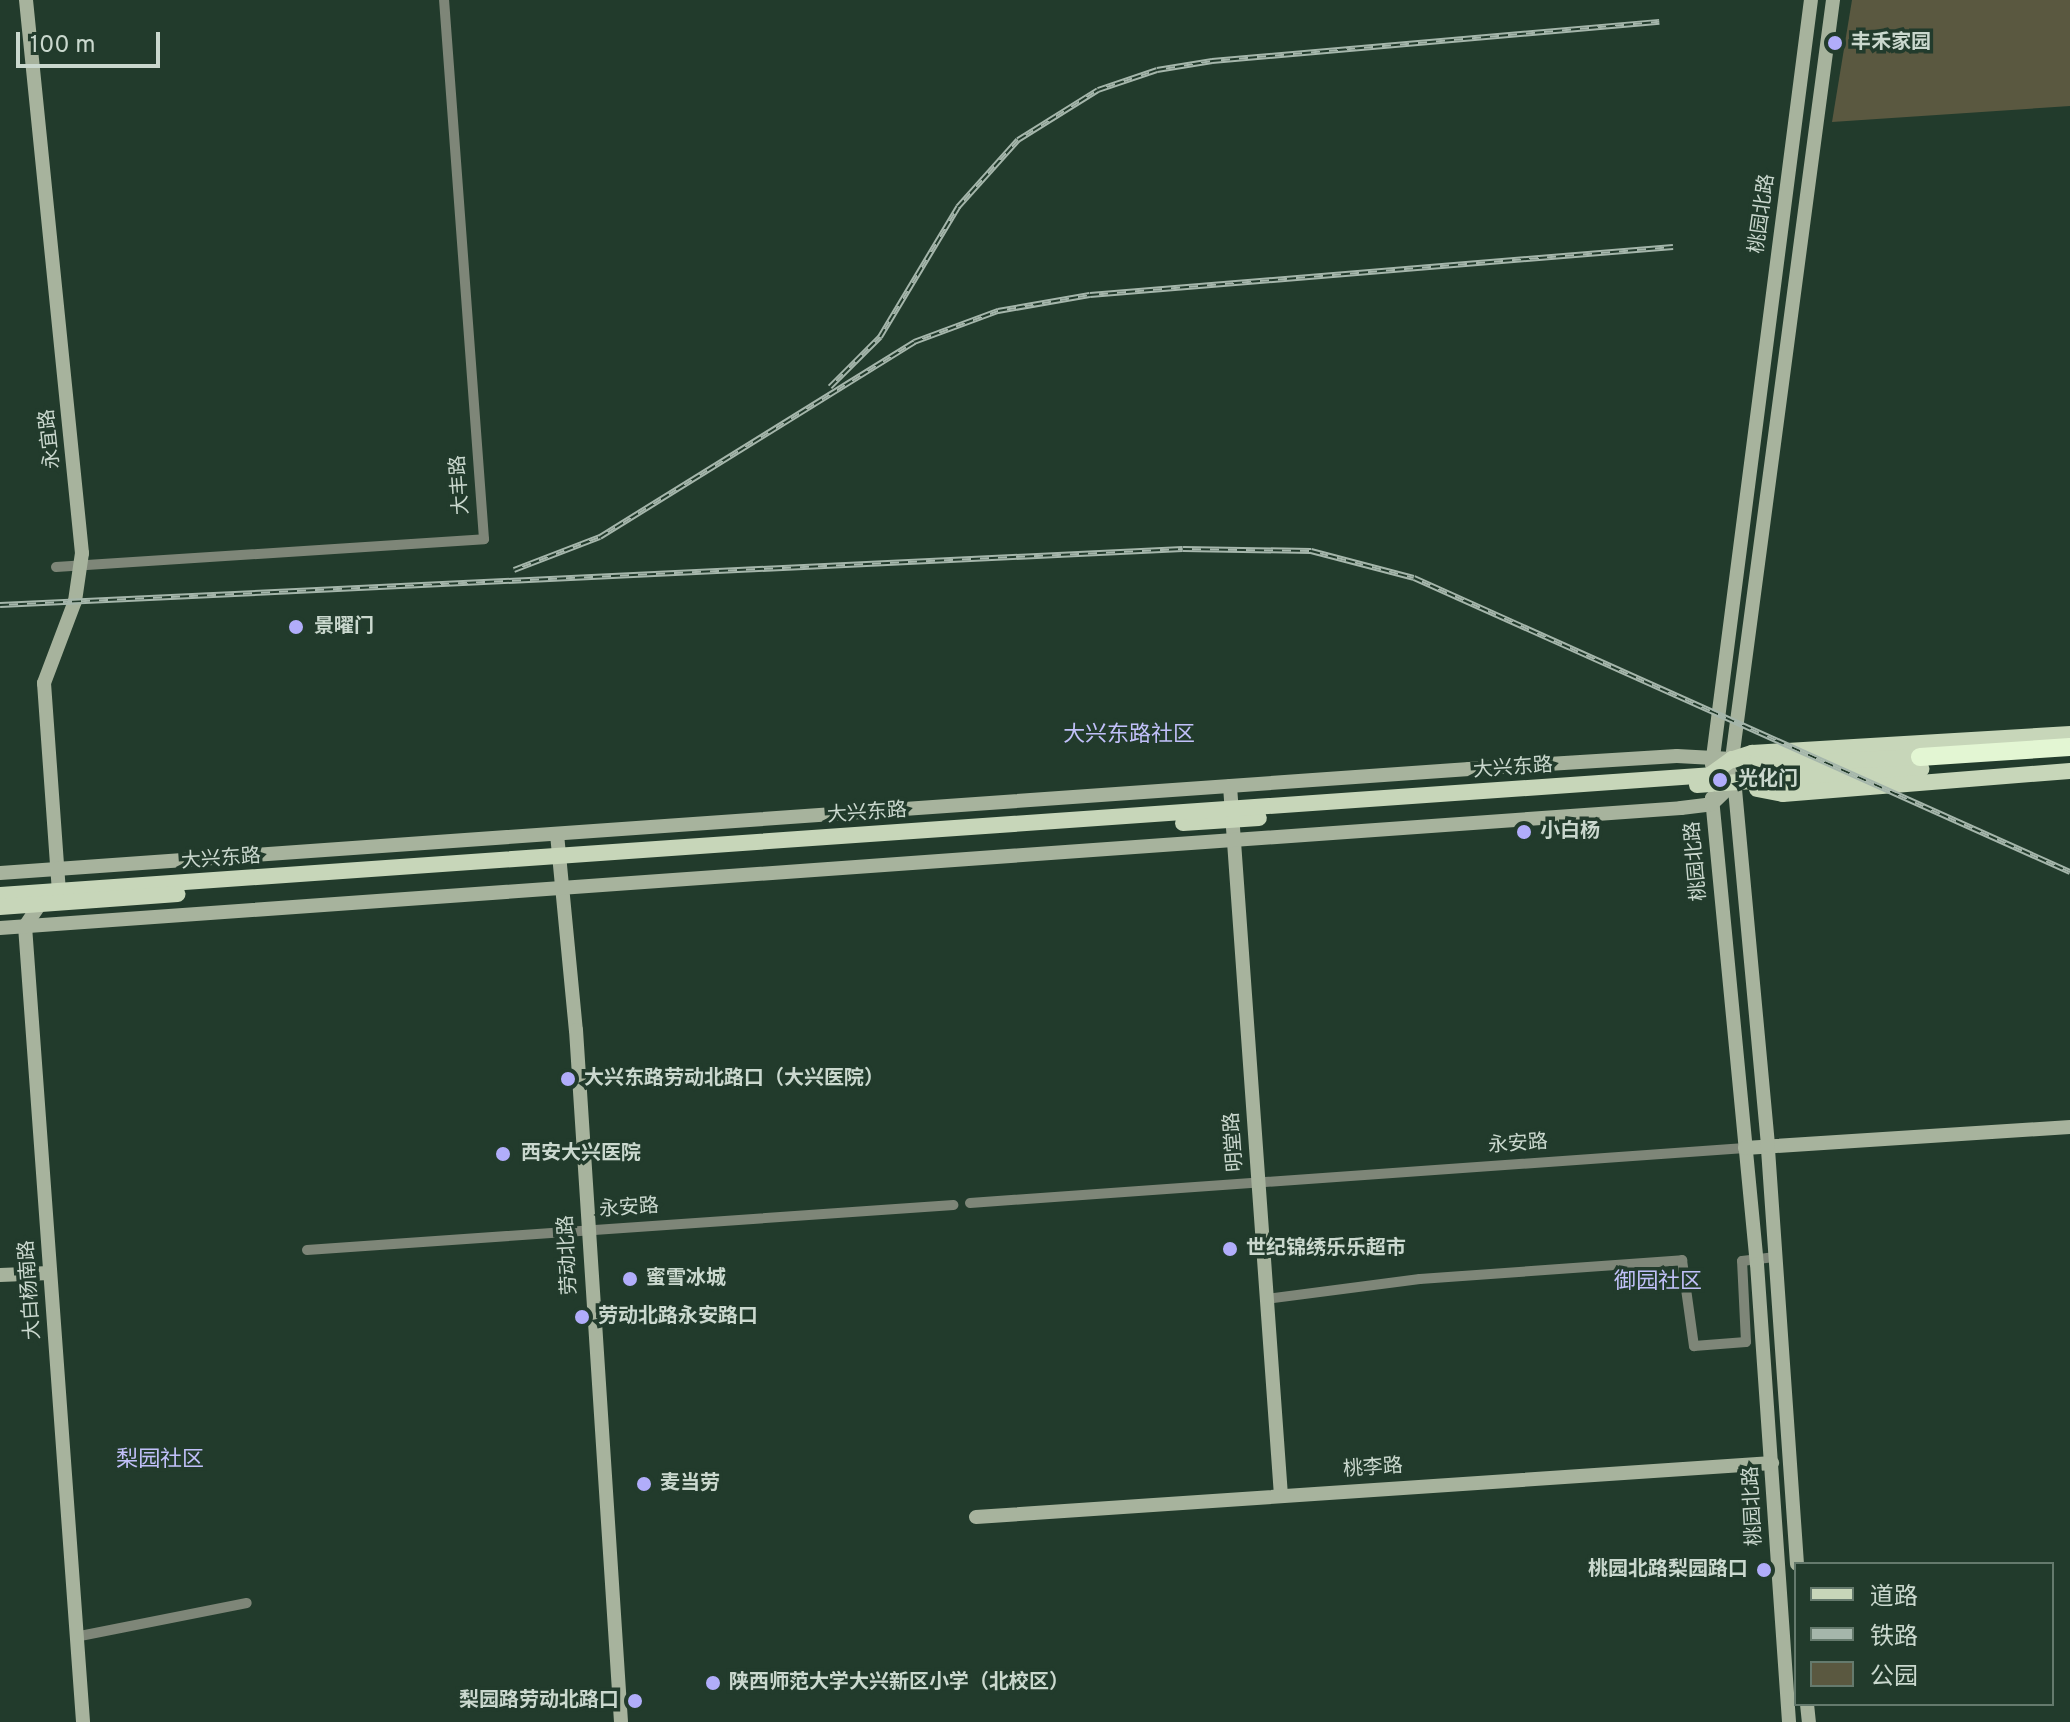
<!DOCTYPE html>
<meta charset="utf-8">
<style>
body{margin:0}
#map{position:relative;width:2070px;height:1722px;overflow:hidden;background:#223b2c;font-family:Overpass,"Noto Sans SC",sans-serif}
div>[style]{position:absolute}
.green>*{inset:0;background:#5a5840}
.street>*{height:10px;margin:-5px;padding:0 5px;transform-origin:5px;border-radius:5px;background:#7e8678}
.secondary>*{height:14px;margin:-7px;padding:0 7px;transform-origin:7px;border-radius:7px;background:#a7b39d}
.primary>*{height:16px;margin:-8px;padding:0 8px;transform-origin:8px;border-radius:8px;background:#c7d6b9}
.highway>*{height:18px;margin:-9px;padding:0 9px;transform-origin:9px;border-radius:9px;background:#e3f6d3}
.rail>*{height:6px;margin-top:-3px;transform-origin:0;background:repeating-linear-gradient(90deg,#223b2c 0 9px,#a5b6ab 0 18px);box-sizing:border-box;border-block:2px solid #a5b6ab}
.dots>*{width:22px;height:22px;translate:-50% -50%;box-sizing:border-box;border:4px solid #223b2c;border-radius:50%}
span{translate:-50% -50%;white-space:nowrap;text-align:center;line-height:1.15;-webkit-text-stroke:7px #223b2c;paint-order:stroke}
.poi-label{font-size:20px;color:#cad8ce;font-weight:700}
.left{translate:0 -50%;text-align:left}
.right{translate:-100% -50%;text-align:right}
.street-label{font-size:20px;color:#cad8ce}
.neighbourhood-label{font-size:22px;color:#c1c0f9}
.legend{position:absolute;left:1794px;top:1562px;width:260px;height:144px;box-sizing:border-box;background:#223b2c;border:2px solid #657a6d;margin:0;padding:10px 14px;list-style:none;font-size:24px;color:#cad8ce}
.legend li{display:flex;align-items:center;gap:16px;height:40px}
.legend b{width:40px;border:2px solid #657a6d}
.scale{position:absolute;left:16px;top:32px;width:144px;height:36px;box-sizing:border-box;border:4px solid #cad8ce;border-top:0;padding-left:10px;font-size:24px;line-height:28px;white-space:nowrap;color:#cad8ce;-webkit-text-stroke:6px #223b2c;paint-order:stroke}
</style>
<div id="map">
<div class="green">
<div style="clip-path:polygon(1852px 0,2070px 0,2070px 106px,1832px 122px)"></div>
</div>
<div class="street">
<div style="left:56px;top:567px;width:429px;rotate:-3.7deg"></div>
<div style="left:484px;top:539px;width:540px;rotate:-94.24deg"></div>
<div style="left:970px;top:1203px;width:777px;rotate:-4.06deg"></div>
<div style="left:307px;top:1250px;width:648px;rotate:-3.98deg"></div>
<div style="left:1266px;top:1299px;width:155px;rotate:-7.4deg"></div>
<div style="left:1420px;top:1279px;width:263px;rotate:-4.1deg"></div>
<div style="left:1682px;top:1260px;width:87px;rotate:82.1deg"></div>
<div style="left:1694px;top:1346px;width:52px;rotate:-4.4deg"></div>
<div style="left:1746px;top:1342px;width:81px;rotate:-92.8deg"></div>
<div style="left:1742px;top:1261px;width:34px;rotate:-7deg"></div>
<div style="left:75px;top:1637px;width:175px;rotate:-11.2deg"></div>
</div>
<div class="secondary">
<div style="left:26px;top:0;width:556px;rotate:84.22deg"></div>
<div style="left:82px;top:553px;width:49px;rotate:98.3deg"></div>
<div style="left:75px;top:601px;width:88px;rotate:110.7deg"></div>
<div style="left:44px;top:683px;width:209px;rotate:85.9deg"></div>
<div style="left:59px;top:891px;width:23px;rotate:146deg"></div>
<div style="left:40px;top:904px;width:27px;rotate:124deg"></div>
<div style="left:25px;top:926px;width:798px;rotate:85.83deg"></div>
<div style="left:1712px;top:765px;width:771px;rotate:-82.63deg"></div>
<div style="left:1230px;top:786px;width:711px;rotate:85.89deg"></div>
<div style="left:1712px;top:798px;width:468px;rotate:84.5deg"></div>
<div style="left:1757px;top:1264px;width:459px;rotate:86deg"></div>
<div style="left:557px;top:834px;width:197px;rotate:84.5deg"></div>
<div style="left:576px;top:1030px;width:693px;rotate:86.28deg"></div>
<div style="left:0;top:873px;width:1473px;rotate:-4.05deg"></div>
<div style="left:1469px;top:769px;width:208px;rotate:-3.6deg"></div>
<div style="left:1677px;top:756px;width:55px;rotate:3.1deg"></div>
<div style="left:0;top:928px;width:1685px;rotate:-4.08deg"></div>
<div style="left:1681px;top:808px;width:31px;rotate:-7deg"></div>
<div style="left:1712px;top:804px;width:28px;rotate:-44deg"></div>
<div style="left:1745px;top:1148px;width:326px;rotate:-3.7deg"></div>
<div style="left:0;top:1275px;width:50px;rotate:-2.3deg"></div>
<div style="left:976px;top:1517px;width:798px;rotate:-3.88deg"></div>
<div style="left:1797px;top:1564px;width:420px;rotate:-94deg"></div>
<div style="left:1768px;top:1145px;width:388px;rotate:-95.3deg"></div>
<div style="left:1732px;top:759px;width:766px;rotate:-82.42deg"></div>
<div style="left:1807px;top:1704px;width:18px;rotate:84deg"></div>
</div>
<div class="primary">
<div style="left:1733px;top:759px;width:20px;rotate:-18deg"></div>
<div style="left:1752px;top:753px;width:319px;rotate:-3.4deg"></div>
<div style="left:1697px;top:785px;width:225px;rotate:-4.1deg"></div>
<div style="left:1757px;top:789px;width:26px;rotate:11deg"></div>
<div style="left:1783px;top:794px;width:288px;rotate:-4.6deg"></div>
<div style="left:1183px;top:823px;width:76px;rotate:-3.8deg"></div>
<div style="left:0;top:895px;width:1714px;rotate:-4.01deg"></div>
<div style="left:1710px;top:775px;width:27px;rotate:-36deg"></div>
<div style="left:1732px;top:759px;width:23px;rotate:15deg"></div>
<div style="left:1754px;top:765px;width:166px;rotate:-2.8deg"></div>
<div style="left:0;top:907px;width:178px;rotate:-4.2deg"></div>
</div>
<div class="highway">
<div style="left:1920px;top:757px;width:150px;rotate:-3.8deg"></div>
</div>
<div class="rail">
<div style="left:830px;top:387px;width:71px;rotate:-45deg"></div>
<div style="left:880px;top:337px;width:152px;rotate:-59deg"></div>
<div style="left:958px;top:207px;width:90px;rotate:-48.2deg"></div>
<div style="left:1018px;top:140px;width:94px;rotate:-32deg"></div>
<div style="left:1098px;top:90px;width:62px;rotate:-18.7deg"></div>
<div style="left:1157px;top:70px;width:56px;rotate:-9.3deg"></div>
<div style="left:1212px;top:61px;width:449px;rotate:-5deg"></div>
<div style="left:514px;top:570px;width:92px;rotate:-21deg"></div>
<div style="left:600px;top:537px;width:370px;rotate:-31.8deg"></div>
<div style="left:914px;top:342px;width:90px;rotate:-20.3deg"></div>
<div style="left:998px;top:311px;width:93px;rotate:-9.9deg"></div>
<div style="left:1090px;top:295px;width:585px;rotate:-4.71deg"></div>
<div style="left:0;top:605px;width:1184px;rotate:-2.71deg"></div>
<div style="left:1183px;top:549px;width:128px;rotate:0.9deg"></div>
<div style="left:1311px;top:551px;width:106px;rotate:14.7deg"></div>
<div style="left:1414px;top:578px;width:719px;rotate:24.14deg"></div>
</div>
<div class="dots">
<div style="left:1835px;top:43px;background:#b1adfa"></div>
<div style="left:296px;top:627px;background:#b1adfa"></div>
<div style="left:1720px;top:780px;background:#b1adfa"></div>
<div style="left:1524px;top:832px;background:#b1adfa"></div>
<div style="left:568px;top:1079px;background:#b1adfa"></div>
<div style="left:503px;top:1154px;background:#b1adfa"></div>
<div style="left:1230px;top:1249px;background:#b1adfa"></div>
<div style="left:630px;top:1279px;background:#b1adfa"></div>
<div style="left:582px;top:1317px;background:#b1adfa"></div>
<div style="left:644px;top:1484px;background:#b1adfa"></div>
<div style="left:1764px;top:1570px;background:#b1adfa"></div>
<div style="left:713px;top:1683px;background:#b1adfa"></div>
<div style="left:635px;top:1701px;background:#b1adfa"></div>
</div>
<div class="poi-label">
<span class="left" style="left:1851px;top:43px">丰禾家园</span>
<span class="left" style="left:314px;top:627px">景曜门</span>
<span class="left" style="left:1738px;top:780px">光化门</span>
<span class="left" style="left:1540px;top:832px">小白杨</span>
<span class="left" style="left:584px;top:1079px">大兴东路劳动北路口（大兴医院）</span>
<span class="left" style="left:521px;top:1154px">西安大兴医院</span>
<span class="left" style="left:1246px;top:1249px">世纪锦绣乐乐超市</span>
<span class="left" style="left:646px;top:1279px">蜜雪冰城</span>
<span class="left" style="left:598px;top:1317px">劳动北路永安路口</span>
<span class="left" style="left:660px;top:1484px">麦当劳</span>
<span class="right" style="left:1748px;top:1570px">桃园北路梨园路口</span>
<span class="left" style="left:729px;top:1683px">陕西师范大学大兴新区小学（北校区）</span>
<span class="right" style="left:619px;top:1701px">梨园路劳动北路口</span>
</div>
<div class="street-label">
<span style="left:1763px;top:214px;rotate:-82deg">桃园北路</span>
<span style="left:51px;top:439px;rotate:-96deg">永宜路</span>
<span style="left:461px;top:485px;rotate:-94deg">大丰路</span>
<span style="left:1513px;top:769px;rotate:-4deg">大兴东路</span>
<span style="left:867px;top:814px;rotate:-4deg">大兴东路</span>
<span style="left:221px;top:860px;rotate:-4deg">大兴东路</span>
<span style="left:1697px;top:861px;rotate:-95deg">桃园北路</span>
<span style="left:1235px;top:1142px;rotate:-94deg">明堂路</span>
<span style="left:1518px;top:1145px;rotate:-4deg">永安路</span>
<span style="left:629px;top:1209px;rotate:-4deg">永安路</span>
<span style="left:569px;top:1255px;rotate:-93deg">劳动北路</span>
<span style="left:31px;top:1290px;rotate:-94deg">大白杨南路</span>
<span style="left:1373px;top:1469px;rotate:-4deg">桃李路</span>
<span style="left:1754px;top:1506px;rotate:-93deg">桃园北路</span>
</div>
<div class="neighbourhood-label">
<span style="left:1129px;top:736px">大兴东路社区</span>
<span style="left:1658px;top:1283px">御园社区</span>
<span style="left:160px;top:1461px">梨园社区</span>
</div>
<ul class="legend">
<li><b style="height:10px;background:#c7d6b9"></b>道路</li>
<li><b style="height:10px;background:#a5b6ab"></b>铁路</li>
<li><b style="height:22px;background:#5a5840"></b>公园</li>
</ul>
<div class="scale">100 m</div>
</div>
